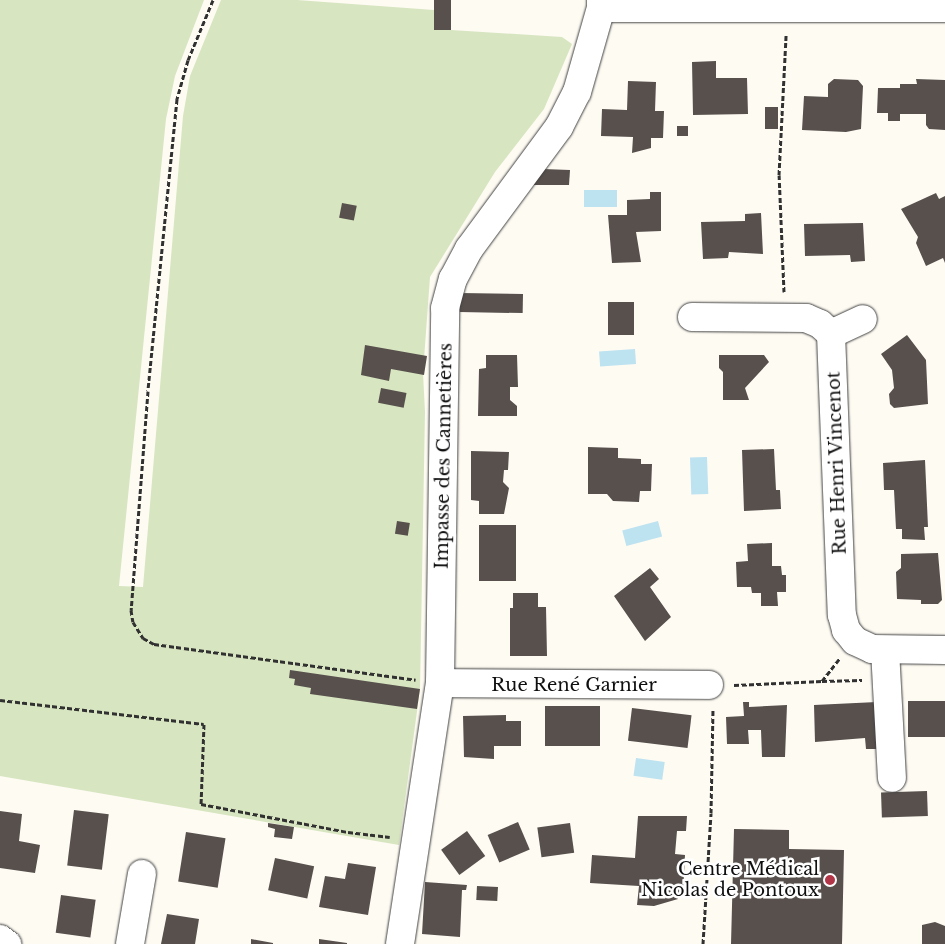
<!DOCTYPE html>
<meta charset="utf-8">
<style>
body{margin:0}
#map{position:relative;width:945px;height:944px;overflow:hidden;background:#fefbf3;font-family:"Libre Baskerville",serif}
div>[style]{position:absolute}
.green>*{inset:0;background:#d7e5c0}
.water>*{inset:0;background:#bde2f0;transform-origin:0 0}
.building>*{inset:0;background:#57504d;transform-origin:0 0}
.path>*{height:3px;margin-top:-1.5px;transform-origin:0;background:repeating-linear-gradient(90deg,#313131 0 5px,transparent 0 7.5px)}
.roads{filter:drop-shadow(0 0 1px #424242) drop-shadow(0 0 1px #424242)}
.minor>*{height:28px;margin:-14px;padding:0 14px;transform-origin:14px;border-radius:14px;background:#fff}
.dots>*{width:14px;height:14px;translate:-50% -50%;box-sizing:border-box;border:2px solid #fff;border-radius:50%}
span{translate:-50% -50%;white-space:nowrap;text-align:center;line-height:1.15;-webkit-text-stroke:5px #fff;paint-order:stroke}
.street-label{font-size:18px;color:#0f0f0f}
.poi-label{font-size:18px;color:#0f0f0f}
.right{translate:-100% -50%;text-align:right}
</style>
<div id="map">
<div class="green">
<div style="clip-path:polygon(0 0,204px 0,175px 76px,166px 119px,119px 586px,143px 587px,183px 116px,190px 76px,221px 0,297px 0,434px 10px,451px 30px,562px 37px,572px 44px,544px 109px,495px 172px,430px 277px,423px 373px,425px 412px,420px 689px,399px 845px,0 776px)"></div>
</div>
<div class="water">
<div style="left:584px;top:190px;width:33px;height:17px"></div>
<div style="left:635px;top:349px;width:15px;height:36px;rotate:86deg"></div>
<div style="left:707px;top:457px;width:37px;height:17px;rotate:88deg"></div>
<div style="left:658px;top:521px;width:16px;height:37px;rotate:75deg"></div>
<div style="left:636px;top:758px;width:29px;height:18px;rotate:8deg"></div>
</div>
<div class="building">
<div style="left:434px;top:0;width:17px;height:30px"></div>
<div style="clip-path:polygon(716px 61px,716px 78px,747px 78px,748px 114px,693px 115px,692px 62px)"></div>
<div style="clip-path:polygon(834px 79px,858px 80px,863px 86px,861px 129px,846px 132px,802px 130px,804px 96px,828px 97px,828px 84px)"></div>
<div style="clip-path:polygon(916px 79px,945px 80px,945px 130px,929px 129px,926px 125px,926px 114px,900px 114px,900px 121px,888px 121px,888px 113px,877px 113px,878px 88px,900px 88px,900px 84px,917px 84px)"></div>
<div style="clip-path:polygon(628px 81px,656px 82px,655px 111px,664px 111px,663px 138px,651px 138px,651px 148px,632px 153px,633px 137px,601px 136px,602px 109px,627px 110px)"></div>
<div style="left:765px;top:107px;width:13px;height:22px"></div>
<div style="left:677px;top:126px;width:11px;height:10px"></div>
<div style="clip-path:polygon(543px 169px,570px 170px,569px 185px,531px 185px)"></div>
<div style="clip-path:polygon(650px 192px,661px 192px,661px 231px,636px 232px,641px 262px,612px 263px,608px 215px,627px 215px,627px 200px,650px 199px)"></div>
<div style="clip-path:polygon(936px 193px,939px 199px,945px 196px,945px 263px,943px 258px,926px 266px,916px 243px,918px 237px,901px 209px)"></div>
<div style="left:342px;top:203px;width:15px;height:15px;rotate:11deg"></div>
<div style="clip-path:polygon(761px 213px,763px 254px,729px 252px,728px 258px,703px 259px,701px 222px,745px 221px,745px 214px)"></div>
<div style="clip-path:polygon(863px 223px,865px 261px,851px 262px,850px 255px,805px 256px,804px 224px)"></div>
<div style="left:460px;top:293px;width:63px;height:19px;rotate:1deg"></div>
<div style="left:634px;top:302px;width:33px;height:26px;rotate:90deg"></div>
<div style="clip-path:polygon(907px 335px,926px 360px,928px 404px,894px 408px,890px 404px,889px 394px,894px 388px,892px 370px,881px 354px)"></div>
<div style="clip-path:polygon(365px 345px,427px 356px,424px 375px,391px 369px,389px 381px,361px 375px)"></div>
<div style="clip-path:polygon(486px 355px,517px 355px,518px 387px,510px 387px,510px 400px,517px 406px,517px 416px,478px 416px,479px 369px,486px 368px)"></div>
<div style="clip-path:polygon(719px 355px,764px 355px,769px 362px,745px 388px,749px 400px,723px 400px,723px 372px,719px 368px)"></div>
<div style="left:381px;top:388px;width:26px;height:15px;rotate:11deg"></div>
<div style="clip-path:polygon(588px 447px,618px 448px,618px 458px,641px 459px,641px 464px,652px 464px,651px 491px,640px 491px,639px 502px,613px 501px,607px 494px,588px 494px)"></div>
<div style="clip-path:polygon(774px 449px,776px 490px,780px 490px,781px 509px,744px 511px,742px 450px)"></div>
<div style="clip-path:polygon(471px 451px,509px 452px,508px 470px,504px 470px,503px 482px,509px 488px,504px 514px,479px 514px,479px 501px,471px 500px)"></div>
<div style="clip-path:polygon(925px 460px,928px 527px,924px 527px,925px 540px,902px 539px,902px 529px,896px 529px,894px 490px,884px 490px,883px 463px)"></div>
<div style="left:397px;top:521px;width:13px;height:13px;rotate:9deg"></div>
<div style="left:516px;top:525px;width:56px;height:37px;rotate:90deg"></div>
<div style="clip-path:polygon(772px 543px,772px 566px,781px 566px,782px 575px,786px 575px,786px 592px,777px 592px,778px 606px,761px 606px,761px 593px,752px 593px,751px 587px,737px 587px,736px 562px,748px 561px,747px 544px)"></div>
<div style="clip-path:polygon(938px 553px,942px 600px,938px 604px,921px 604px,921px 600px,897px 599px,896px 572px,901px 568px,901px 554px)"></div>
<div style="clip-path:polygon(650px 568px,659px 579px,650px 587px,671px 617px,645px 641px,614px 596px)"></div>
<div style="clip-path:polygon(513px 593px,538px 593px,538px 607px,546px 607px,547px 656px,510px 656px,510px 608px,513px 608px)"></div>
<div style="clip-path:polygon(290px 670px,420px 689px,417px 709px,310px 694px,311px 688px,294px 685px,295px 679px,289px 678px)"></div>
<div style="left:945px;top:701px;width:36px;height:37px;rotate:90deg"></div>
<div style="clip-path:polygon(743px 702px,749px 702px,749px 707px,787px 705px,785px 757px,762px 757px,761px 730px,748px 730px,749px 744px,727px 744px,726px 717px,744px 716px)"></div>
<div style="clip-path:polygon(877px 702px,879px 749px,866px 749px,865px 738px,815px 742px,814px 705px)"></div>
<div style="left:545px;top:706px;width:55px;height:40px"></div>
<div style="left:632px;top:708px;width:60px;height:33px;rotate:7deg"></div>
<div style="clip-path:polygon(506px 715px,506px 721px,521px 721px,521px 746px,494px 746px,494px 759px,464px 757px,463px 716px)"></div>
<div style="left:927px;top:791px;width:25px;height:46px;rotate:88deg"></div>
<div style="left:74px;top:810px;width:35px;height:56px;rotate:7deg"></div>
<div style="clip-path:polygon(0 811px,22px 814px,19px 841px,40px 845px,35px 873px,0 868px)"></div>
<div style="clip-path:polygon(638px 816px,687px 816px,686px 831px,677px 831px,675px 854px,685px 855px,683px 893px,677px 896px,678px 899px,654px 906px,637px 905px,639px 886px,590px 883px,592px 855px,635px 858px)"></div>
<div style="left:518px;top:822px;width:30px;height:33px;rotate:67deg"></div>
<div style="clip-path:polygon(268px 823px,294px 827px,292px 839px,274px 837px,275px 829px,268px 827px)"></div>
<div style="left:570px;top:823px;width:30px;height:33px;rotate:82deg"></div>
<div style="clip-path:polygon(734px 829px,789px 830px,789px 849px,844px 850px,842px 944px,731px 944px)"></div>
<div style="left:467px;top:831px;width:31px;height:32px;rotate:54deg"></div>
<div style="left:186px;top:832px;width:40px;height:50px;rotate:9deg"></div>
<div style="left:275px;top:858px;width:40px;height:33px;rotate:12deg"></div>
<div style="clip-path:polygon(348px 863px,376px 867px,368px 915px,319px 907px,325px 876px,345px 879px)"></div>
<div style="clip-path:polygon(425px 882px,467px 885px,466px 890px,462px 890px,460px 937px,422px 934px)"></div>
<div style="left:477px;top:886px;width:21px;height:14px;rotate:3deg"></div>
<div style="left:61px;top:895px;width:35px;height:38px;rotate:8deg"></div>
<div style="clip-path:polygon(167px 914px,199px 919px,195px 944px,161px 944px)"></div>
<div style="clip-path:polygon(935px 922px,945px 926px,945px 944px,922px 944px,922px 925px)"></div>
<div style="clip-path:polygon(251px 939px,273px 943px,273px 944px,251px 944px)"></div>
<div style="clip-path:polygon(319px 939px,347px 943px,347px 944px,319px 944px)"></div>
</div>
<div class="path">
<div style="left:213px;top:0;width:65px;rotate:112.6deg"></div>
<div style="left:188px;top:60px;width:41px;rotate:105.8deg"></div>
<div style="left:177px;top:99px;width:293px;rotate:95.7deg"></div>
<div style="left:148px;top:391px;width:220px;rotate:94.4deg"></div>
<div style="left:131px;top:610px;width:12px;rotate:81deg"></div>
<div style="left:133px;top:622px;width:19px;rotate:58deg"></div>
<div style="left:143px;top:638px;width:13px;rotate:29deg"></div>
<div style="left:154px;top:644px;width:264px;rotate:7.8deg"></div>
<div style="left:784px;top:292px;width:117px;rotate:-92.4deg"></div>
<div style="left:779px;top:175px;width:140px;rotate:-87.1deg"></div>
<div style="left:822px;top:681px;width:40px;rotate:-1.4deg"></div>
<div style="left:734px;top:685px;width:88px;rotate:-2.6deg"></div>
<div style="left:822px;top:681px;width:28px;rotate:-52deg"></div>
<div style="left:0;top:700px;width:205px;rotate:6.7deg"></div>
<div style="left:204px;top:724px;width:80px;rotate:92.1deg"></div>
<div style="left:201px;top:804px;width:150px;rotate:10.8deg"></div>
<div style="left:348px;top:832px;width:42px;rotate:6.8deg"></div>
<div style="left:703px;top:944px;width:131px;rotate:-86.5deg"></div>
<div style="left:711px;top:813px;width:103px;rotate:-88.9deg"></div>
</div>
<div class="roads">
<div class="minor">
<div style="left:601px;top:0;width:8px;rotate:90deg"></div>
<div style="left:601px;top:8px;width:344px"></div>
<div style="left:692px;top:317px;width:114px;rotate:0.5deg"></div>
<div style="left:806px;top:318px;width:15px;rotate:23deg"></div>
<div style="left:820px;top:324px;width:15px;rotate:42deg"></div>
<div style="left:831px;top:334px;width:281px;rotate:87.8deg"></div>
<div style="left:842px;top:615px;width:16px;rotate:75deg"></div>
<div style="left:846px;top:630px;width:14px;rotate:51deg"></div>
<div style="left:855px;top:641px;width:19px;rotate:25deg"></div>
<div style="left:872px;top:649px;width:73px;rotate:0.8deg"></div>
<div style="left:831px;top:334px;width:35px;rotate:-25deg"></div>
<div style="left:885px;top:650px;width:128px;rotate:86.9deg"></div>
<div style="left:440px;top:683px;width:269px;rotate:0.4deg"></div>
<div style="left:0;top:939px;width:9px;rotate:36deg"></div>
<div style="left:130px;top:944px;width:71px;rotate:-80.3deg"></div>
<div style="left:400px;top:944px;width:264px;rotate:-81.3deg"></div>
<div style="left:440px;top:683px;width:375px;rotate:-89.2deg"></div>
<div style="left:445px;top:308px;width:30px;rotate:-75deg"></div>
<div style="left:453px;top:279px;width:34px;rotate:-62deg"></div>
<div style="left:469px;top:249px;width:152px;rotate:-53.6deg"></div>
<div style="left:559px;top:127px;width:39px;rotate:-63deg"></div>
<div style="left:577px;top:92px;width:87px;rotate:-74.1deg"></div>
</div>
</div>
<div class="dots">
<div style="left:830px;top:880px;background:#b13648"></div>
</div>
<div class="street-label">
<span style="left:444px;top:456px;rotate:-89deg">Impasse des Cannetières</span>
<span style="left:837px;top:463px;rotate:-92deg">Rue Henri Vincenot</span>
<span style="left:574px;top:685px">Rue René Garnier</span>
</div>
<div class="poi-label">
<span class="right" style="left:819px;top:880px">Centre Médical<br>Nicolas de Pontoux</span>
</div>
</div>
